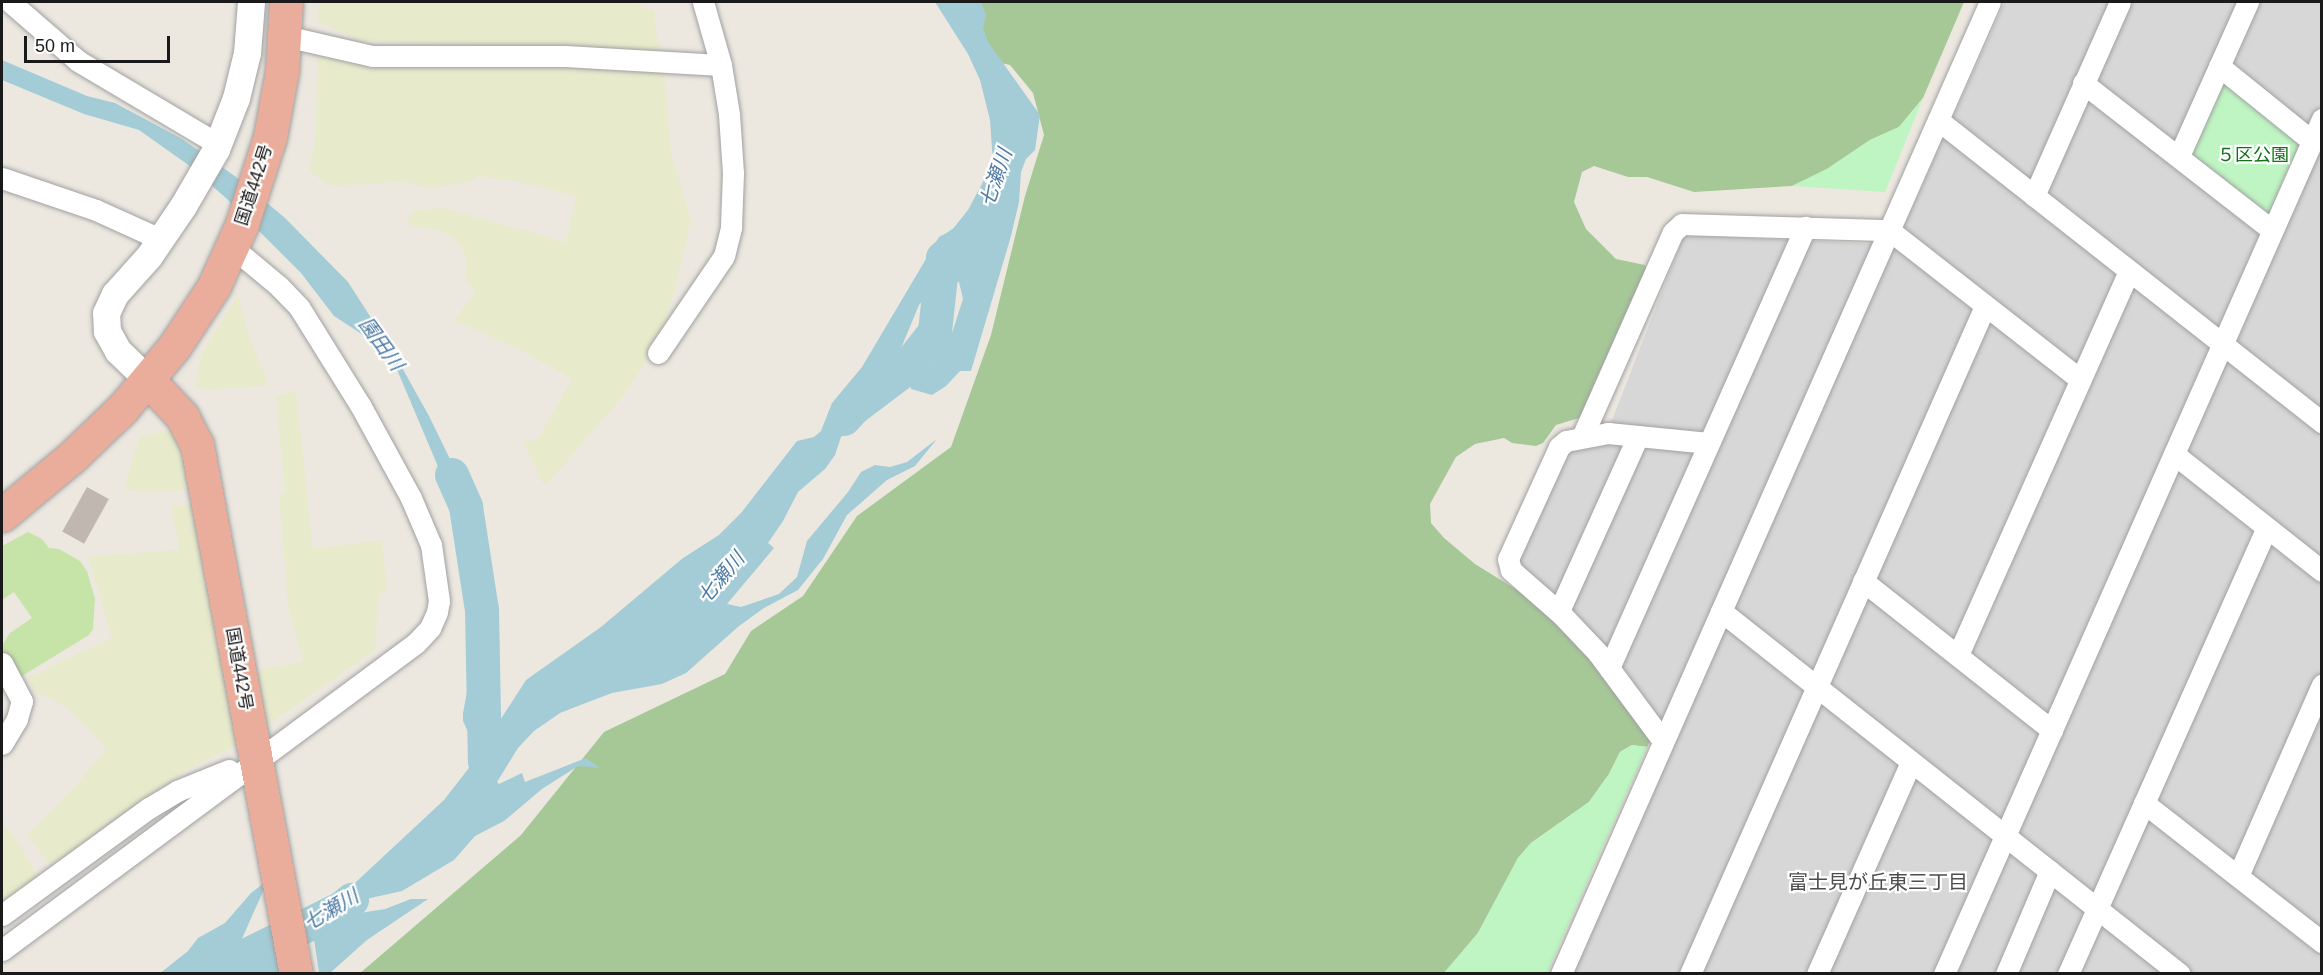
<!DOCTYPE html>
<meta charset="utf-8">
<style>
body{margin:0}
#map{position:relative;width:2323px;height:975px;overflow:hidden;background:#ece8e0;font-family:Helvetica,"Noto Sans JP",sans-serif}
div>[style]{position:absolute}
.residential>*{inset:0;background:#d8d7d7}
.farmland>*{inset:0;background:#e8eacc}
.grass>*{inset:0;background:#c6e4a8}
.forest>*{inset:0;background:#a6c897}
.park>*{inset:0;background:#bef5c2}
.water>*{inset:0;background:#a3ccd7}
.river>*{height:34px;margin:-17px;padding:0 17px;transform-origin:17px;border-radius:17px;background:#a3ccd7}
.building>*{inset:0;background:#c0b7b0;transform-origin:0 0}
.roads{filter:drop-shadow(0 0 2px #a1a1a1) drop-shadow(0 0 2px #a1a1a1)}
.minor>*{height:21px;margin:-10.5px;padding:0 10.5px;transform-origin:10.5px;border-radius:10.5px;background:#fff}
.tertiary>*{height:27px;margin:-13.5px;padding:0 13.5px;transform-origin:13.5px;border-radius:13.5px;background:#fff}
.trunk>*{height:33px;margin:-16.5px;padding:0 16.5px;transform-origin:16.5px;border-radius:16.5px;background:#eaad9c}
span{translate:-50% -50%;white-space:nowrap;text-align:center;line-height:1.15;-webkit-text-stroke:4.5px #fff;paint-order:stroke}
.park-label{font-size:18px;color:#126f19}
.street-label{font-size:18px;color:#1a1a1a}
.water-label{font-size:20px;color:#4e79a3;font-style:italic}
.neighbourhood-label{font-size:20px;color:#4d4d4d}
.frame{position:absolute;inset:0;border:3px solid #1a1a1a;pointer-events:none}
.scale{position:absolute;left:24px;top:36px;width:146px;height:27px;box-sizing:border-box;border:3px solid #1a1a1a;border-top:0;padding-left:8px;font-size:18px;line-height:21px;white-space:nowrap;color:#1a1a1a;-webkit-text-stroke:4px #fff;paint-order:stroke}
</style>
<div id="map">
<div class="residential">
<div style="clip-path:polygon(2005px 2px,2321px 2px,2321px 973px,1570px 973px,1675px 740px,1516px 564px,1564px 453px,1605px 438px,1684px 235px,1895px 245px)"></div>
</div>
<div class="farmland">
<div style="clip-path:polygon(319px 2px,636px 2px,646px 9px,655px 10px,655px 28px,661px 51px,361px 41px,317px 22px)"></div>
<div style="clip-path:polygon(317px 56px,361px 64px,550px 65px,551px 69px,565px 69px,564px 66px,664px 70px,671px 153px,691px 219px,675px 290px,663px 326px,648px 359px,624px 395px,549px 482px,543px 484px,523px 442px,538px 439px,572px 379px,517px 348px,454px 321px,474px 293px,473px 288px,465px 279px,467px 257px,459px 243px,445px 232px,410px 225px,406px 221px,414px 210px,444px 208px,566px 242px,576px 196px,515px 181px,477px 176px,470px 182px,432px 188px,399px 182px,336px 186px,324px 183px,309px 170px,316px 134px)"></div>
<div style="clip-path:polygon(238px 294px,247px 331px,269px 385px,209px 390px,197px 388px,195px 385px,202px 352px)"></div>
<div style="clip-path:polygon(296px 391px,313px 549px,382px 540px,387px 592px,379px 593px,375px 650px,261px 730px,251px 672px,303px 661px,288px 607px,279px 494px,285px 493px,276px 396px)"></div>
<div style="clip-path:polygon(169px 430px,178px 434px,195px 489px,153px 493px,124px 489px,139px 437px)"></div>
<div style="clip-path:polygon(201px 503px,247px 741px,190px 768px,55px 863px,48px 863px,27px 835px,80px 781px,106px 748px,70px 711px,51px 698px,35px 693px,28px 677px,112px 638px,88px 556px,179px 550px,171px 506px)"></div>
<div style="clip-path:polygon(2px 824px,13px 835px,38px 876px,34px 885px,2px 908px)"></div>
</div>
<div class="grass">
<div style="clip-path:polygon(28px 532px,42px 539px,49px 548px,59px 549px,80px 561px,87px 571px,95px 599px,93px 629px,89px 635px,22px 676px,12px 675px,2px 654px,2px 645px,10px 633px,32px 618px,14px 592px,2px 600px,2px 546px)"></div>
</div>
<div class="forest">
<div style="clip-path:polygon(969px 2px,1964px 2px,1923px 98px,1899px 127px,1870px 140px,1827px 169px,1792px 186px,1694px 192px,1647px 177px,1628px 177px,1594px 166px,1582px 172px,1574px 202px,1586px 229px,1616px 259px,1645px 265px,1648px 281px,1589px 415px,1556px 425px,1543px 443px,1536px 446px,1512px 443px,1504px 438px,1475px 444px,1456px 457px,1430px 504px,1431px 523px,1444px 538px,1475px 564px,1525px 595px,1563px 628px,1617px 689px,1650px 741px,1647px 747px,1632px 745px,1620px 752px,1609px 774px,1589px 802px,1531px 843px,1518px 858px,1478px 933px,1444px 973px,359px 974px,521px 835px,604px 732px,725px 674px,751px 631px,803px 596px,857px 516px,951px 447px,991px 335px,1025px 196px,1044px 135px,1033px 93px,1010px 65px,992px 61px)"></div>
</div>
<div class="park">
<div style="clip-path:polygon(2222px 83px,2229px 85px,2297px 143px,2299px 151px,2272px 209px,2266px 213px,2192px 156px,2189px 146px)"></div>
<div style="clip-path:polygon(1923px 98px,1885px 192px,1792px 186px,1827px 169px,1870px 140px,1899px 127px)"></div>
<div style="clip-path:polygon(1632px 745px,1647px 747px,1547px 973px,1444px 973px,1478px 933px,1518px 858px,1531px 843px,1589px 802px,1609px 774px,1620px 752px)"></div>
</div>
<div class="water">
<div style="clip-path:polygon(935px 2px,981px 2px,986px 15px,983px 28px,988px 42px,1040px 115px,1035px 150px,1026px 159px,1021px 172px,1019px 202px,1011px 236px,971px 371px,960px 371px,946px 386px,932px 395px,911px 389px,910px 380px,930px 366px,952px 333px,963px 299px,959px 282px,937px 283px,919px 305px,892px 370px,872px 403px,841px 437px,835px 455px,825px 469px,798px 492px,783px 521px,768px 543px,774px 548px,727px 604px,741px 607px,779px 594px,797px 577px,807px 541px,848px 492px,861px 472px,875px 465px,890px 467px,907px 462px,937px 439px,915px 466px,887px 480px,847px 515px,823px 559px,798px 590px,764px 608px,739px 626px,686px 673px,662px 684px,612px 693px,591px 701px,560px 713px,534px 731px,518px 748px,497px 782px,499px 784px,522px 773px,525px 782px,586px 758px,600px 768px,578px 766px,542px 789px,504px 821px,475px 836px,454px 860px,402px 891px,366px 899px,354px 914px,385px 909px,411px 899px,428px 899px,367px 940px,330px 973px,319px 973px,311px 919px,356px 882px,444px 800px,472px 764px,477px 752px,463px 721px,463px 713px,470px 676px,478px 656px,480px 621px,442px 476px,398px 372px,380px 346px,334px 316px,301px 273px,227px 199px,187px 164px,139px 130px,84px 114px,2px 80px,2px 60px,87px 96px,115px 103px,182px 139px,236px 177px,285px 218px,348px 282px,395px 355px,429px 416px,470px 500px,471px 511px,464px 537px,481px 578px,492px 615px,493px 633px,479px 676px,475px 711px,482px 732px,488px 739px,526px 680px,601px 627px,683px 558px,719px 535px,741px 513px,797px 441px,814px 437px,821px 431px,832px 403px,862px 367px,939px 237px,952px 230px,968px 210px,993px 163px,990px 120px,980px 80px,968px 54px)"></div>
<div style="clip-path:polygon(268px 880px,241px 941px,240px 949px,251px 948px,279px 933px,288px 973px,159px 974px,188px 951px,198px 938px,225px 923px,251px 893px)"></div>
</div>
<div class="river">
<div style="left:844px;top:419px;width:13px;rotate:-48deg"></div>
<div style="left:853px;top:409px;width:66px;rotate:-37deg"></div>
<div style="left:906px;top:369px;width:47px;rotate:-51.9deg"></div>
<div style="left:935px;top:332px;width:74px;rotate:-83.8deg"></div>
<div style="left:943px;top:258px;width:22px;rotate:-39deg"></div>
<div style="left:452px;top:475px;width:35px;rotate:66deg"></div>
<div style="left:466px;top:507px;width:104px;rotate:81.2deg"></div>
<div style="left:482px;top:610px;width:152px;rotate:88.9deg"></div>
<div style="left:209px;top:974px;width:148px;rotate:-26.4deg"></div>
<div style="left:342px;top:908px;width:13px;rotate:-39deg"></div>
</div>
<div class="building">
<div style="left:87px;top:487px;width:25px;height:51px;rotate:29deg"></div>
</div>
<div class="roads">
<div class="minor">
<div style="left:10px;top:2px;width:90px;rotate:40.9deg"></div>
<div style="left:78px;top:61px;width:163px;rotate:30.7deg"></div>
<div style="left:285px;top:36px;width:89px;rotate:12.9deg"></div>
<div style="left:372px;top:56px;width:193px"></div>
<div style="left:565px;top:56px;width:156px;rotate:3.3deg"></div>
<div style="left:2219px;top:66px;width:119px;rotate:38.9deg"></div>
<div style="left:2083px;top:83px;width:239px;rotate:37.9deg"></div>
<div style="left:1938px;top:120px;width:489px;rotate:38.2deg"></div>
<div style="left:2179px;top:156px;width:169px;rotate:-65.9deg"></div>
<div style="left:2px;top:178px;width:99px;rotate:18.8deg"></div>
<div style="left:96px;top:210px;width:70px;rotate:24.4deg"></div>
<div style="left:2034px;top:196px;width:212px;rotate:-66.1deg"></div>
<div style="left:658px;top:353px;width:117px;rotate:-55.8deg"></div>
<div style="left:724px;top:256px;width:30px;rotate:-76deg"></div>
<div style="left:731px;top:227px;width:54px;rotate:-87.9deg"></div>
<div style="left:733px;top:173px;width:59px;rotate:-93.9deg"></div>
<div style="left:729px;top:114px;width:50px;rotate:-99.3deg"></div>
<div style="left:721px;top:65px;width:66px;rotate:-105.9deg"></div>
<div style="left:1582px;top:437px;width:224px;rotate:-66.1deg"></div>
<div style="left:1673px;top:232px;width:12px;rotate:-42deg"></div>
<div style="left:1682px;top:224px;width:207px;rotate:1.7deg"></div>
<div style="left:1889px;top:230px;width:242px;rotate:38deg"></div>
<div style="left:2174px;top:454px;width:189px;rotate:38.3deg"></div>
<div style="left:1863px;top:581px;width:241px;rotate:38.3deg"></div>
<div style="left:1559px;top:611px;width:192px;rotate:-65.7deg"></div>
<div style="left:1721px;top:611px;width:585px;rotate:38.34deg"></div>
<div style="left:1958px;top:655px;width:420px;rotate:-66deg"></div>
<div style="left:2px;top:663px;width:43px;rotate:62.2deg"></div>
<div style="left:22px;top:701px;width:19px;rotate:106deg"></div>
<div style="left:17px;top:719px;width:29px;rotate:121deg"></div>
<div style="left:1609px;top:668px;width:483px;rotate:-66deg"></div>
<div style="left:1663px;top:741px;width:109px;rotate:-126.5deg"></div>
<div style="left:1598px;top:653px;width:54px;rotate:-133.5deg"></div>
<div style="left:1561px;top:614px;width:67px;rotate:-138.7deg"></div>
<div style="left:1511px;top:570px;width:11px;rotate:-105deg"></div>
<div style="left:1508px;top:559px;width:123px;rotate:-65.5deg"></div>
<div style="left:1559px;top:447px;width:9px;rotate:-41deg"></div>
<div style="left:1566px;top:441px;width:43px;rotate:-10.8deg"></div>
<div style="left:1608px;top:433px;width:101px;rotate:5.7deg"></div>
<div style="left:2144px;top:803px;width:226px;rotate:38deg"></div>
<div style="left:2238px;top:876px;width:209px;rotate:-66.3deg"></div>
<div style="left:2px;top:915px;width:182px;rotate:-36.1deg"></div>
<div style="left:149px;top:808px;width:33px;rotate:-31deg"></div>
<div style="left:177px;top:791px;width:56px;rotate:-22deg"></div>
<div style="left:2px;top:950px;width:515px;rotate:-36.56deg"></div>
<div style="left:416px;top:643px;width:21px;rotate:-47deg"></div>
<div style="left:430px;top:628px;width:17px;rotate:-66deg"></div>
<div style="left:437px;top:612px;width:11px;rotate:-80deg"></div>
<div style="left:439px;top:601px;width:57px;rotate:-98.1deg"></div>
<div style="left:431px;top:545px;width:51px;rotate:-113.1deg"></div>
<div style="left:411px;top:498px;width:106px;rotate:-118.7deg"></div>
<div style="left:360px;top:405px;width:115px;rotate:-121.9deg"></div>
<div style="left:299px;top:307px;width:28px;rotate:-134deg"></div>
<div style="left:280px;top:287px;width:62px;rotate:-140.2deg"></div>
<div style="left:1561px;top:974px;width:1062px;rotate:-66.19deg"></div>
<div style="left:1690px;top:974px;width:730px;rotate:-66.17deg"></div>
<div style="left:1817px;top:974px;width:232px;rotate:-66.1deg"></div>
<div style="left:1944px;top:974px;width:935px;rotate:-66.15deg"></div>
<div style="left:2006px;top:974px;width:112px;rotate:-66.9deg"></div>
<div style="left:2068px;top:974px;width:488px;rotate:-66deg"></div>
</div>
<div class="tertiary">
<div style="left:148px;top:380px;width:42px;rotate:-136deg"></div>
<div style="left:118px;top:351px;width:23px;rotate:-119deg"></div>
<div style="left:107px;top:331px;width:18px;rotate:-93deg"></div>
<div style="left:106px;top:313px;width:21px;rotate:-65deg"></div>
<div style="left:115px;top:294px;width:51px;rotate:-48.2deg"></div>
<div style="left:149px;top:256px;width:60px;rotate:-55.8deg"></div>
<div style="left:183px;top:206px;width:66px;rotate:-59.9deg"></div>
<div style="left:216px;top:149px;width:55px;rotate:-68.6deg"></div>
<div style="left:236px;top:98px;width:46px;rotate:-76.3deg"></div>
<div style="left:247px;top:53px;width:51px;rotate:-85.5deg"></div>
</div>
<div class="trunk">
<div style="left:148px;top:380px;width:50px;rotate:46.6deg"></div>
<div style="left:182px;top:416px;width:33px;rotate:63deg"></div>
<div style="left:197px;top:445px;width:538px;rotate:79.4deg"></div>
<div style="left:2px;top:515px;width:92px;rotate:-39.7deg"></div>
<div style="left:73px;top:456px;width:69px;rotate:-43.8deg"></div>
<div style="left:123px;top:408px;width:80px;rotate:-50.1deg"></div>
<div style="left:174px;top:347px;width:73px;rotate:-56.7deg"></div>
<div style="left:214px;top:286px;width:68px;rotate:-65.7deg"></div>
<div style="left:242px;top:224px;width:91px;rotate:-72.2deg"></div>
<div style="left:270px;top:137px;width:67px;rotate:-79.7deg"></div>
<div style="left:282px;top:71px;width:69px;rotate:-86.7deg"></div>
</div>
</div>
<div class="park-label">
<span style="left:2253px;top:155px">５区公園</span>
</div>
<div class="street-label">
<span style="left:254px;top:185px;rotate:-72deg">国道442号</span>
<span style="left:239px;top:669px;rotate:80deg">国道442号</span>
</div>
<div class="water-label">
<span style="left:996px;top:178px;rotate:-71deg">七瀬川</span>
<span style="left:381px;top:344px;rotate:54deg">園田川</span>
<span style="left:721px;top:578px;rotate:-50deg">七瀬川</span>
<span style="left:331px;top:910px;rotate:-31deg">七瀬川</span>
</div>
<div class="neighbourhood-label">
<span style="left:1878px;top:882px">富士見が丘東三丁目</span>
</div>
<div class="frame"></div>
<div class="scale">50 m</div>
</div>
